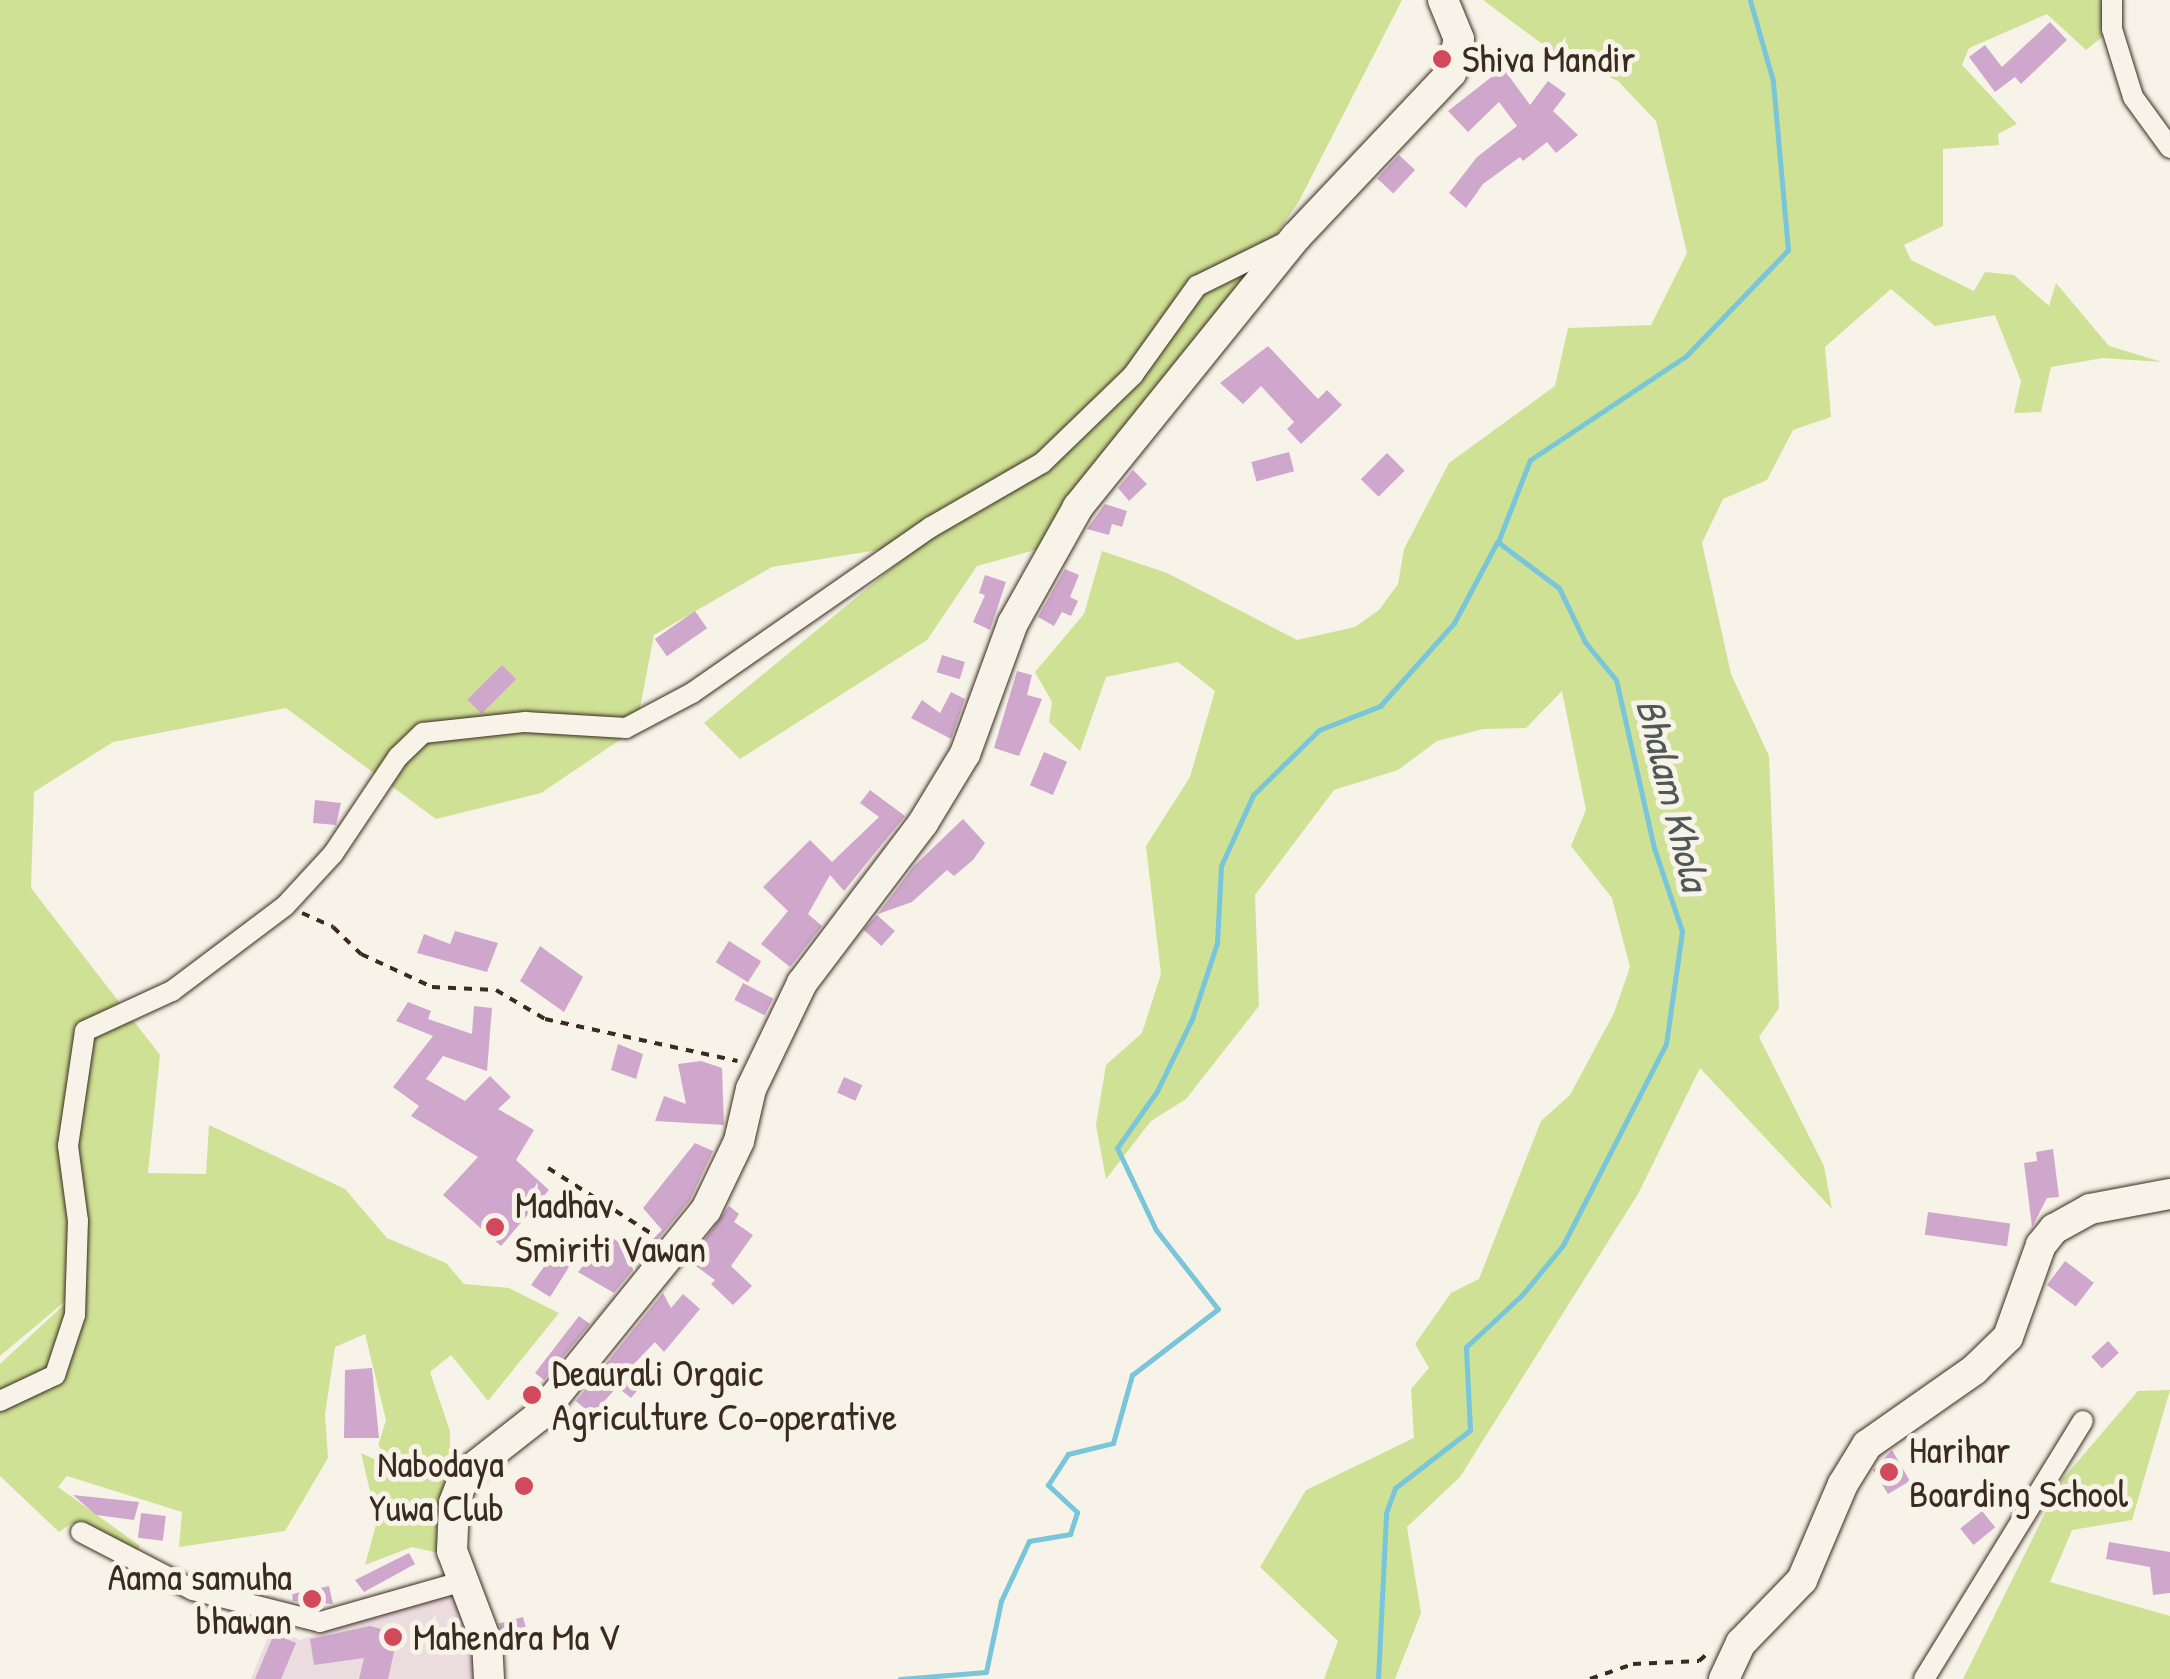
<!DOCTYPE html>
<style>
body{margin:0}
#map{position:relative;width:2170px;height:1679px;overflow:hidden;background:#f7f3e8;font-family:"Patrick Hand",sans-serif}
div>[style]{position:absolute}
.built>*{inset:0;background:#ebdce0}
.green>*{inset:0;background:#cfe195}
.stream>*{height:5px;margin:-2.5px;padding:0 2.5px;transform-origin:2.5px;border-radius:2.5px;background:#79c5d9}
.building>*{inset:0;background:#d0a7cc;transform-origin:0 0}
.path>*{height:4px;margin-top:-2px;transform-origin:0;background:repeating-linear-gradient(90deg,#3b2a1e 0 8px,transparent 0 16px)}
.roads{filter:drop-shadow(0 0 2px #3b2a1e) drop-shadow(0 0 2px #3b2a1e)}
.street>*{height:20px;margin:-10px;padding:0 10px;transform-origin:10px;border-radius:10px;background:#f7f3e8}
.secondary>*{height:30px;margin:-15px;padding:0 15px;transform-origin:15px;border-radius:15px;background:#f7f3e8}
.dots>*{width:28px;height:28px;translate:-50% -50%;box-sizing:border-box;border:5px solid #f7f3e8;border-radius:50%}
span{translate:-50% -50%;white-space:nowrap;text-align:center;line-height:1.15;-webkit-text-stroke:10px #f7f3e8;paint-order:stroke}
.poi-label{font-size:38px;color:#3b2a1e}
.left{translate:0 -50%;text-align:left}
.right{translate:-100% -50%;text-align:right}
.water-label{font-size:40px;color:#4e5856;font-style:italic}
</style>
<div id="map">
<div class="built">
<div style="clip-path:polygon(454px 1589px,481px 1655px,479px 1679px,251px 1679px,272px 1627px,300px 1640px)"></div>
</div>
<div class="green">
<div style="clip-path:polygon(0 0,1402px 0,1298px 203px,1057px 544px,977px 566px,927px 640px,740px 759px,704px 723px,908px 555px,884px 549px,772px 567px,654px 635px,636px 729px,541px 793px,436px 819px,286px 708px,113px 742px,34px 792px,31px 888px,160px 1055px,148px 1173px,206px 1174px,209px 1125px,345px 1189px,387px 1238px,446px 1263px,464px 1284px,509px 1288px,559px 1313px,488px 1401px,451px 1355px,430px 1372px,450px 1431px,451px 1486px,438px 1553px,412px 1547px,365px 1565px,377px 1521px,361px 1453px,374px 1459px,386px 1420px,365px 1334px,335px 1347px,325px 1415px,328px 1458px,285px 1531px,179px 1547px,182px 1512px,67px 1476px,58px 1487px,140px 1546px,136px 1553px,72px 1523px,59px 1532px,0 1476px,0 1364px,94px 1277px,0 1356px)"></div>
<div style="clip-path:polygon(1483px 0,2100px 0,2108px 5px,2102px 37px,2086px 50px,2047px 14px,1969px 48px,1962px 65px,2017px 124px,1998px 134px,1999px 145px,1943px 149px,1943px 226px,1904px 245px,1911px 260px,1974px 291px,1985px 272px,2014px 275px,2049px 306px,2056px 283px,2109px 346px,2162px 362px,2103px 358px,2051px 367px,2041px 412px,2014px 413px,2021px 381px,1995px 315px,1935px 326px,1891px 289px,1825px 347px,1831px 417px,1793px 430px,1767px 480px,1723px 499px,1702px 543px,1731px 674px,1769px 756px,1779px 1008px,1759px 1037px,1824px 1166px,1832px 1209px,1700px 1068px,1638px 1194px,1460px 1477px,1407px 1527px,1421px 1613px,1395px 1679px,1324px 1679px,1338px 1641px,1260px 1567px,1306px 1490px,1414px 1438px,1411px 1389px,1429px 1368px,1415px 1344px,1451px 1293px,1479px 1279px,1541px 1121px,1570px 1095px,1614px 1013px,1630px 967px,1612px 898px,1571px 846px,1586px 810px,1562px 691px,1526px 728px,1483px 729px,1437px 741px,1398px 770px,1334px 790px,1255px 895px,1259px 1006px,1186px 1099px,1151px 1121px,1106px 1179px,1096px 1125px,1106px 1065px,1142px 1033px,1161px 974px,1146px 846px,1190px 777px,1215px 691px,1178px 662px,1106px 677px,1080px 751px,1049px 722px,1052px 702px,1035px 672px,1084px 614px,1102px 551px,1167px 573px,1297px 640px,1355px 627px,1379px 610px,1398px 584px,1404px 549px,1449px 463px,1555px 386px,1568px 328px,1651px 325px,1687px 253px,1656px 121px,1618px 81px,1553px 52px)"></div>
<div style="clip-path:polygon(2170px 1390px,2132px 1520px,2072px 1530px,2050px 1582px,2170px 1616px,2170px 1679px,1963px 1679px,2061px 1481px,2138px 1391px)"></div>
</div>
<div class="stream">
<div style="left:900px;top:1679px;width:86px;rotate:-4.7deg"></div>
<div style="left:986px;top:1672px;width:73px;rotate:-78.1deg"></div>
<div style="left:1001px;top:1601px;width:66px;rotate:-65deg"></div>
<div style="left:1029px;top:1541px;width:42px;rotate:-9.7deg"></div>
<div style="left:1070px;top:1534px;width:23px;rotate:-72deg"></div>
<div style="left:1077px;top:1512px;width:40px;rotate:-137deg"></div>
<div style="left:1048px;top:1485px;width:37px;rotate:-57deg"></div>
<div style="left:1068px;top:1454px;width:46px;rotate:-13.7deg"></div>
<div style="left:1113px;top:1443px;width:71px;rotate:-74.4deg"></div>
<div style="left:1132px;top:1375px;width:108px;rotate:-37.5deg"></div>
<div style="left:1218px;top:1309px;width:100px;rotate:-128.1deg"></div>
<div style="left:1156px;top:1230px;width:91px;rotate:-115.4deg"></div>
<div style="left:1117px;top:1148px;width:70px;rotate:-54.9deg"></div>
<div style="left:1157px;top:1091px;width:80px;rotate:-64.1deg"></div>
<div style="left:1192px;top:1019px;width:80px;rotate:-71.8deg"></div>
<div style="left:1217px;top:943px;width:77px;rotate:-87deg"></div>
<div style="left:1221px;top:866px;width:78px;rotate:-65.7deg"></div>
<div style="left:1253px;top:795px;width:93px;rotate:-44.6deg"></div>
<div style="left:1319px;top:730px;width:66px;rotate:-21.5deg"></div>
<div style="left:1380px;top:706px;width:111px;rotate:-48.3deg"></div>
<div style="left:1454px;top:623px;width:92px;rotate:-62deg"></div>
<div style="left:1378px;top:1679px;width:166px;rotate:-87.2deg"></div>
<div style="left:1386px;top:1513px;width:27px;rotate:-70deg"></div>
<div style="left:1395px;top:1488px;width:95px;rotate:-37.7deg"></div>
<div style="left:1470px;top:1430px;width:83px;rotate:-92.8deg"></div>
<div style="left:1466px;top:1347px;width:76px;rotate:-42.9deg"></div>
<div style="left:1522px;top:1295px;width:65px;rotate:-50.6deg"></div>
<div style="left:1563px;top:1245px;width:226px;rotate:-62.9deg"></div>
<div style="left:1666px;top:1044px;width:114px;rotate:-81.9deg"></div>
<div style="left:1682px;top:931px;width:88px;rotate:-108.6deg"></div>
<div style="left:1654px;top:848px;width:172px;rotate:-102.7deg"></div>
<div style="left:1616px;top:680px;width:49px;rotate:-129.2deg"></div>
<div style="left:1585px;top:642px;width:60px;rotate:-115.7deg"></div>
<div style="left:1559px;top:588px;width:76px;rotate:-143deg"></div>
<div style="left:1498px;top:542px;width:88px;rotate:-68.7deg"></div>
<div style="left:1530px;top:460px;width:187px;rotate:-33.7deg"></div>
<div style="left:1686px;top:356px;width:147px;rotate:-46.1deg"></div>
<div style="left:1788px;top:250px;width:170px;rotate:-95.1deg"></div>
<div style="left:1773px;top:81px;width:84px;rotate:-105.9deg"></div>
</div>
<div class="building">
<div style="clip-path:polygon(2050px 22px,2067px 40px,2021px 84px,2015px 77px,1995px 92px,1969px 57px,1985px 45px,2002px 67px)"></div>
<div style="clip-path:polygon(1503px 68px,1530px 105px,1548px 81px,1566px 94px,1553px 111px,1578px 135px,1556px 153px,1547px 142px,1523px 161px,1520px 157px,1483px 184px,1466px 208px,1449px 193px,1477px 157px,1517px 126px,1499px 102px,1468px 132px,1448px 111px)"></div>
<div style="left:1399px;top:155px;width:22px;height:32px;rotate:43deg"></div>
<div style="clip-path:polygon(1268px 346px,1318px 399px,1327px 390px,1342px 405px,1301px 444px,1287px 429px,1294px 422px,1261px 386px,1243px 404px,1220px 383px)"></div>
<div style="left:1289px;top:452px;width:20px;height:39px;rotate:75deg"></div>
<div style="left:1387px;top:453px;width:25px;height:37px;rotate:45deg"></div>
<div style="clip-path:polygon(1133px 470px,1147px 484px,1129px 501px,1118px 488px)"></div>
<div style="clip-path:polygon(1105px 504px,1127px 511px,1122px 527px,1112px 524px,1109px 535px,1087px 529px)"></div>
<div style="clip-path:polygon(1065px 569px,1079px 575px,1070px 597px,1078px 601px,1071px 616px,1062px 612px,1054px 626px,1038px 617px)"></div>
<div style="clip-path:polygon(985px 575px,1006px 582px,990px 630px,973px 622px,985px 595px,979px 593px)"></div>
<div style="left:695px;top:611px;width:21px;height:49px;rotate:55deg"></div>
<div style="left:942px;top:655px;width:24px;height:18px;rotate:17deg"></div>
<div style="left:502px;top:665px;width:20px;height:49px;rotate:45deg"></div>
<div style="clip-path:polygon(1017px 671px,1032px 675px,1027px 695px,1042px 699px,1019px 756px,994px 748px)"></div>
<div style="clip-path:polygon(951px 692px,965px 699px,951px 739px,911px 718px,922px 700px,940px 713px)"></div>
<div style="left:1044px;top:752px;width:25px;height:36px;rotate:23deg"></div>
<div style="clip-path:polygon(870px 790px,905px 816px,844px 891px,830px 875px,808px 914px,822px 926px,790px 967px,761px 944px,788px 911px,763px 887px,810px 840px,832px 862px,879px 817px,860px 803px)"></div>
<div style="clip-path:polygon(315px 800px,341px 803px,336px 825px,313px 823px)"></div>
<div style="clip-path:polygon(963px 819px,985px 843px,973px 860px,954px 876px,947px 870px,912px 902px,878px 914px,914px 866px)"></div>
<div style="left:877px;top:915px;width:24px;height:20px;rotate:42deg"></div>
<div style="clip-path:polygon(455px 931px,498px 943px,487px 972px,417px 953px,424px 934px,450px 944px)"></div>
<div style="left:729px;top:941px;width:38px;height:25px;rotate:32deg"></div>
<div style="clip-path:polygon(540px 946px,583px 977px,564px 1012px,520px 981px)"></div>
<div style="left:743px;top:983px;width:34px;height:19px;rotate:27deg"></div>
<div style="clip-path:polygon(408px 1002px,431px 1011px,428px 1019px,472px 1034px,474px 1006px,492px 1008px,487px 1071px,443px 1056px,426px 1079px,465px 1101px,490px 1076px,511px 1097px,498px 1109px,534px 1130px,516px 1160px,549px 1190px,501px 1246px,443px 1195px,478px 1157px,411px 1116px,419px 1106px,393px 1087px,433px 1036px,396px 1021px)"></div>
<div style="clip-path:polygon(618px 1044px,643px 1054px,636px 1079px,611px 1070px)"></div>
<div style="clip-path:polygon(701px 1061px,722px 1068px,724px 1125px,655px 1121px,664px 1096px,686px 1104px,678px 1064px)"></div>
<div style="left:844px;top:1077px;width:20px;height:17px;rotate:24deg"></div>
<div style="clip-path:polygon(695px 1143px,713px 1151px,690px 1200px,614px 1293px,578px 1272px,608px 1234px,636px 1256px,662px 1230px,643px 1208px)"></div>
<div style="clip-path:polygon(2053px 1149px,2059px 1197px,2047px 1198px,2032px 1227px,2024px 1163px,2037px 1161px,2036px 1152px)"></div>
<div style="clip-path:polygon(729px 1206px,739px 1214px,734px 1222px,753px 1235px,731px 1266px,752px 1286px,733px 1305px,711px 1284px,715px 1280px,689px 1261px)"></div>
<div style="left:1928px;top:1212px;width:83px;height:23px;rotate:8deg"></div>
<div style="clip-path:polygon(558px 1247px,576px 1256px,550px 1297px,531px 1285px)"></div>
<div style="left:2065px;top:1261px;width:36px;height:30px;rotate:37deg"></div>
<div style="clip-path:polygon(663px 1293px,671px 1308px,683px 1294px,700px 1309px,664px 1352px,655px 1342px,633px 1365px,648px 1378px,631px 1398px,617px 1387px,592px 1415px,576px 1401px)"></div>
<div style="clip-path:polygon(579px 1316px,590px 1324px,544px 1380px,535px 1373px)"></div>
<div style="left:2108px;top:1341px;width:16px;height:23px;rotate:47deg"></div>
<div style="clip-path:polygon(372px 1368px,379px 1438px,344px 1438px,345px 1370px)"></div>
<div style="clip-path:polygon(1892px 1450px,1910px 1481px,1888px 1494px,1873px 1470px)"></div>
<div style="left:525px;top:1473px;width:22px;height:15px;rotate:58deg"></div>
<div style="clip-path:polygon(73px 1495px,139px 1502px,134px 1520px,96px 1515px)"></div>
<div style="left:1982px;top:1511px;width:21px;height:28px;rotate:51deg"></div>
<div style="left:141px;top:1513px;width:25px;height:25px;rotate:7deg"></div>
<div style="clip-path:polygon(2109px 1542px,2170px 1552px,2170px 1593px,2153px 1595px,2150px 1567px,2106px 1559px)"></div>
<div style="clip-path:polygon(409px 1553px,415px 1564px,364px 1592px,355px 1580px)"></div>
<div style="clip-path:polygon(329px 1586px,333px 1604px,293px 1601px,292px 1594px)"></div>
<div style="left:523px;top:1617px;width:28px;height:25px;rotate:75deg"></div>
<div style="clip-path:polygon(370px 1626px,398px 1634px,388px 1679px,359px 1679px,364px 1658px,314px 1665px,310px 1639px)"></div>
<div style="clip-path:polygon(274px 1634px,296px 1643px,281px 1679px,255px 1679px)"></div>
</div>
<div class="path">
<div style="left:302px;top:913px;width:34px;rotate:24deg"></div>
<div style="left:333px;top:927px;width:39px;rotate:44deg"></div>
<div style="left:361px;top:954px;width:78px;rotate:24.9deg"></div>
<div style="left:432px;top:987px;width:64px;rotate:2.7deg"></div>
<div style="left:496px;top:990px;width:57px;rotate:30.6deg"></div>
<div style="left:545px;top:1019px;width:197px;rotate:12.3deg"></div>
<div style="left:548px;top:1168px;width:127px;rotate:32.4deg"></div>
<div style="left:1590px;top:1679px;width:46px;rotate:-19.2deg"></div>
<div style="left:1633px;top:1664px;width:66px;rotate:-2.6deg"></div>
<div style="left:1699px;top:1661px;width:12px;rotate:-42deg"></div>
</div>
<div class="roads">
<div class="street">
<div style="left:2112px;top:0;width:29px;rotate:90deg"></div>
<div style="left:2112px;top:29px;width:71px;rotate:72.8deg"></div>
<div style="left:2133px;top:97px;width:63px;rotate:54deg"></div>
<div style="left:0;top:1401px;width:61px;rotate:-25.3deg"></div>
<div style="left:55px;top:1375px;width:63px;rotate:-71.6deg"></div>
<div style="left:75px;top:1315px;width:94px;rotate:-88.2deg"></div>
<div style="left:78px;top:1221px;width:76px;rotate:-97.6deg"></div>
<div style="left:68px;top:1146px;width:116px;rotate:-81.6deg"></div>
<div style="left:85px;top:1031px;width:96px;rotate:-24.7deg"></div>
<div style="left:172px;top:991px;width:141px;rotate:-37deg"></div>
<div style="left:285px;top:906px;width:71px;rotate:-47.3deg"></div>
<div style="left:333px;top:854px;width:117px;rotate:-56.2deg"></div>
<div style="left:398px;top:757px;width:35px;rotate:-44deg"></div>
<div style="left:423px;top:733px;width:103px;rotate:-6.2deg"></div>
<div style="left:525px;top:722px;width:101px;rotate:3.4deg"></div>
<div style="left:626px;top:728px;width:75px;rotate:-27.9deg"></div>
<div style="left:692px;top:693px;width:291px;rotate:-34.8deg"></div>
<div style="left:931px;top:527px;width:128px;rotate:-30deg"></div>
<div style="left:1042px;top:463px;width:127px;rotate:-44deg"></div>
<div style="left:1133px;top:375px;width:110px;rotate:-54.3deg"></div>
<div style="left:1197px;top:286px;width:99px;rotate:-26.3deg"></div>
<div style="left:81px;top:1532px;width:126px;rotate:27.4deg"></div>
<div style="left:193px;top:1590px;width:131px;rotate:14.1deg"></div>
<div style="left:320px;top:1622px;width:146px;rotate:-15.9deg"></div>
<div style="left:1924px;top:1679px;width:303px;rotate:-58.4deg"></div>
</div>
<div class="secondary">
<div style="left:489px;top:1679px;width:36px;rotate:-93deg"></div>
<div style="left:487px;top:1643px;width:98px;rotate:-110.8deg"></div>
<div style="left:452px;top:1551px;width:48px;rotate:-87.6deg"></div>
<div style="left:454px;top:1503px;width:31px;rotate:-69deg"></div>
<div style="left:465px;top:1474px;width:94px;rotate:-38.1deg"></div>
<div style="left:539px;top:1416px;width:265px;rotate:-51deg"></div>
<div style="left:706px;top:1210px;width:76px;rotate:-64.4deg"></div>
<div style="left:739px;top:1141px;width:53px;rotate:-77deg"></div>
<div style="left:751px;top:1089px;width:118px;rotate:-64.3deg"></div>
<div style="left:802px;top:983px;width:201px;rotate:-52.9deg"></div>
<div style="left:923px;top:823px;width:81px;rotate:-58.7deg"></div>
<div style="left:965px;top:754px;width:140px;rotate:-69.9deg"></div>
<div style="left:1013px;top:623px;width:133px;rotate:-60.7deg"></div>
<div style="left:1078px;top:507px;width:347px;rotate:-51.1deg"></div>
<div style="left:1296px;top:237px;width:226px;rotate:-46.6deg"></div>
<div style="left:1451px;top:73px;width:35px;rotate:-77deg"></div>
<div style="left:1459px;top:39px;width:42px;rotate:-112.3deg"></div>
<div style="left:1724px;top:1679px;width:40px;rotate:-65deg"></div>
<div style="left:1741px;top:1643px;width:88px;rotate:-45.9deg"></div>
<div style="left:1802px;top:1580px;width:104px;rotate:-66.9deg"></div>
<div style="left:1843px;top:1484px;width:46px;rotate:-58.4deg"></div>
<div style="left:1867px;top:1445px;width:131px;rotate:-35deg"></div>
<div style="left:1974px;top:1370px;width:47px;rotate:-44.1deg"></div>
<div style="left:2008px;top:1337px;width:98px;rotate:-70.3deg"></div>
<div style="left:2041px;top:1245px;width:21px;rotate:-51deg"></div>
<div style="left:2054px;top:1229px;width:41px;rotate:-29.1deg"></div>
<div style="left:2090px;top:1209px;width:81px;rotate:-10.6deg"></div>
</div>
</div>
<div class="dots">
<div style="left:1442px;top:59px;background:#d1495b"></div>
<div style="left:495px;top:1227px;background:#d1495b"></div>
<div style="left:532px;top:1395px;background:#d1495b"></div>
<div style="left:1889px;top:1472px;background:#d1495b"></div>
<div style="left:524px;top:1486px;background:#d1495b"></div>
<div style="left:312px;top:1599px;background:#d1495b"></div>
<div style="left:393px;top:1637px;background:#d1495b"></div>
</div>
<div class="poi-label">
<span class="left" style="left:1462px;top:59px">Shiva Mandir</span>
<span class="left" style="left:515px;top:1227px">Madhav<br>Smiriti Vawan</span>
<span class="left" style="left:552px;top:1395px">Deaurali Orgaic<br>Agriculture Co-operative</span>
<span class="left" style="left:1909px;top:1472px">Harihar<br>Boarding School</span>
<span class="right" style="left:504px;top:1486px">Nabodaya<br>Yuwa Club</span>
<span class="right" style="left:292px;top:1599px">Aama samuha<br>bhawan</span>
<span class="left" style="left:413px;top:1637px">Mahendra Ma V</span>
</div>
<div class="water-label">
<span style="left:1674px;top:794px;rotate:76deg">Bhalam Khola</span>
</div>
</div>
